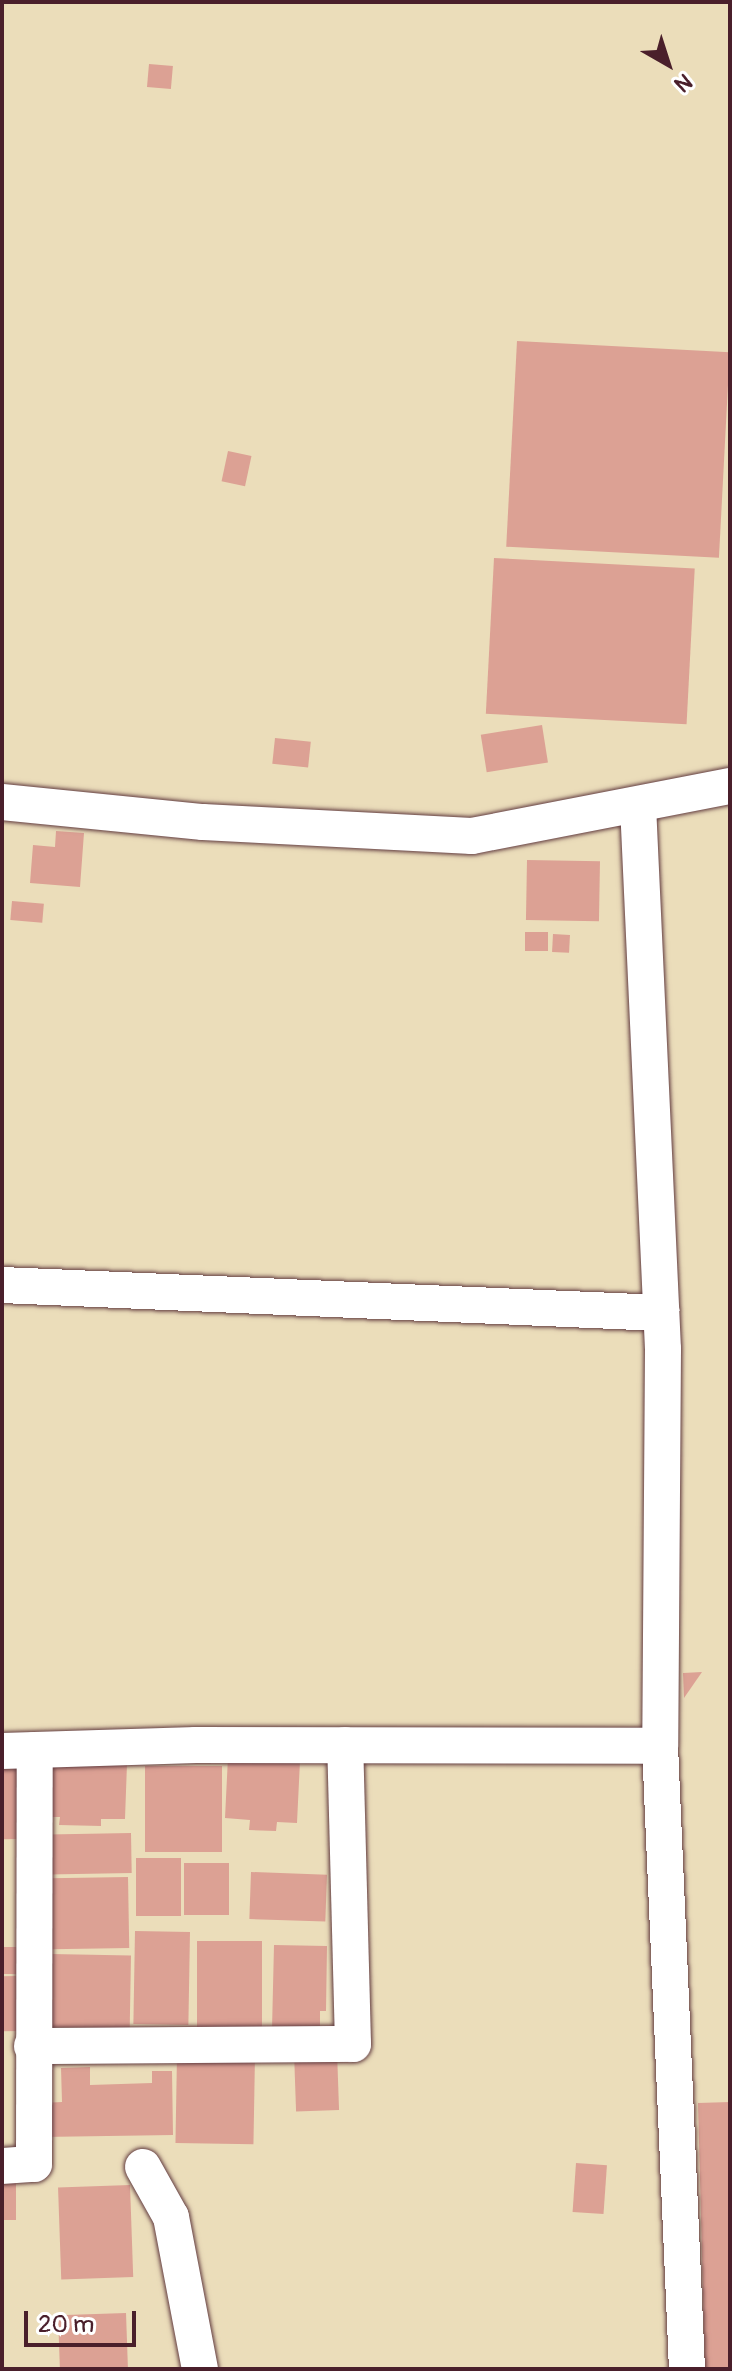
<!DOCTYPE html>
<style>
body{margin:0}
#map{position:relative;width:732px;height:2371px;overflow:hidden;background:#ebddba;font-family:Pangolin,sans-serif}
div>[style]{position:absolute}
.building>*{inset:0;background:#dca194;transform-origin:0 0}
.roads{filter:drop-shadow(0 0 2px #623c40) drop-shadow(0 0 2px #623c40)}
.minor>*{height:36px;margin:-18px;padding:0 18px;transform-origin:18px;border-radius:18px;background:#fff}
span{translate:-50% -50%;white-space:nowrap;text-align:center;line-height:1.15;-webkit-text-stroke:7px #fff;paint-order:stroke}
.frame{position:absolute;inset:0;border:4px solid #4a1f2b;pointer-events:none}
.north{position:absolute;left:628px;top:24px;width:80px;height:80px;-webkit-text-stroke:6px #fff;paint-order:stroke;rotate:141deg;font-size:22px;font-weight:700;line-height:32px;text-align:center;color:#4a1f2b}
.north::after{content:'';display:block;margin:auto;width:28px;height:36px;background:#4a1f2b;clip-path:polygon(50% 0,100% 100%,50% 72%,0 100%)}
.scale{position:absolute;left:24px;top:2311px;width:112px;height:36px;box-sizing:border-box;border:4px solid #4a1f2b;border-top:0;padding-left:10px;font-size:24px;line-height:28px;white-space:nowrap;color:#4a1f2b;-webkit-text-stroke:6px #fff;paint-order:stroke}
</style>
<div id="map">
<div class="building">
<div style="left:149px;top:64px;width:24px;height:23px;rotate:5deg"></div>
<div style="left:517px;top:341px;width:213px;height:206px;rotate:3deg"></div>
<div style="left:228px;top:451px;width:24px;height:31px;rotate:12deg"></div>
<div style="left:494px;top:558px;width:201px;height:156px;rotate:3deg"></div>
<div style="left:542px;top:725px;width:38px;height:62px;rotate:81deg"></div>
<div style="left:275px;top:738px;width:36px;height:26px;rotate:6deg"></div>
<div style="clip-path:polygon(56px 831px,84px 833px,80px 887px,30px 883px,33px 845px,55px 847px)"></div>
<div style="left:527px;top:860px;width:73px;height:60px;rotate:1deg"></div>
<div style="left:12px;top:901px;width:32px;height:19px;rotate:5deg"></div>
<div style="left:525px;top:932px;width:23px;height:19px"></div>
<div style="left:553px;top:934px;width:17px;height:18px;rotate:3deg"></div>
<div style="clip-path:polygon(702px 1672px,684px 1698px,683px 1673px)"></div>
<div style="clip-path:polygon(228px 1757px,300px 1761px,297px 1823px,277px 1822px,276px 1831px,249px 1830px,250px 1820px,225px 1818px)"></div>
<div style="clip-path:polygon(51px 1761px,127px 1764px,125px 1819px,101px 1819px,101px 1826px,59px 1825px,60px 1817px,49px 1817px)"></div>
<div style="left:17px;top:1762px;width:77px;height:15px;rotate:89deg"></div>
<div style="left:145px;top:1766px;width:77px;height:86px"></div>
<div style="left:131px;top:1833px;width:40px;height:83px;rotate:89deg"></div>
<div style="left:136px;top:1858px;width:45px;height:58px"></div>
<div style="left:184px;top:1863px;width:45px;height:52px"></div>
<div style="left:251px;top:1872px;width:76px;height:47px;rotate:2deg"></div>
<div style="left:128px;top:1877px;width:71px;height:78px;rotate:89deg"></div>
<div style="left:135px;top:1931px;width:55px;height:93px;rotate:1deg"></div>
<div style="left:197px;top:1941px;width:65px;height:91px"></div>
<div style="clip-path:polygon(274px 1945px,327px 1946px,326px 2011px,320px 2011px,320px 2030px,272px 2029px)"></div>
<div style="left:2px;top:1947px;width:20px;height:27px"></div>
<div style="left:51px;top:1954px;width:80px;height:73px;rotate:1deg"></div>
<div style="left:21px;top:1976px;width:55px;height:19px;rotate:89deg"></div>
<div style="left:337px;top:2051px;width:59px;height:43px;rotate:88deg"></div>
<div style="left:177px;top:2055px;width:78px;height:88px;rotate:1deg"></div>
<div style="clip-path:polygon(90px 2067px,90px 2085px,152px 2083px,152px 2071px,172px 2071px,173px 2135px,42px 2137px,42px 2103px,62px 2102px,61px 2068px)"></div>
<div style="clip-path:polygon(730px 2102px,730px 2369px,705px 2369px,698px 2103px)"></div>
<div style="left:576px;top:2163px;width:31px;height:49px;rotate:4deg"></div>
<div style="left:2px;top:2176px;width:14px;height:44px"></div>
<div style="left:130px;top:2185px;width:92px;height:72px;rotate:88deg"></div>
<div style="left:126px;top:2313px;width:56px;height:68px;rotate:88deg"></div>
</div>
<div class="roads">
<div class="minor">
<div style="left:2px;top:802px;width:202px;rotate:5.7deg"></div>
<div style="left:203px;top:822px;width:269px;rotate:3deg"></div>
<div style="left:472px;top:836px;width:263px;rotate:-11deg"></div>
<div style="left:638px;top:805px;width:545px;rotate:87.37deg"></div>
<div style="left:663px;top:1349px;width:397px;rotate:90.4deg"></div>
<div style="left:660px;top:1746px;width:624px;rotate:87.52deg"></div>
<div style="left:2px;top:1285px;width:660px;rotate:2.43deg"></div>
<div style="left:2px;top:1751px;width:194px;rotate:-1.8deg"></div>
<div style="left:196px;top:1745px;width:464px;rotate:0.1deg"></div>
<div style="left:32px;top:2046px;width:321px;rotate:-0.4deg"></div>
<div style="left:353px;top:2044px;width:299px;rotate:-91.5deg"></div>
<div style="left:2px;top:2166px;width:32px;rotate:-4deg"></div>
<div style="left:34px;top:2164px;width:414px;rotate:-89.9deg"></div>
<div style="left:143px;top:2167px;width:57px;rotate:60.8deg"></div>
<div style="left:171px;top:2217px;width:155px;rotate:79.2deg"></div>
</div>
</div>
<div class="frame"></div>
<div class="north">N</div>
<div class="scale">20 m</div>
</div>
